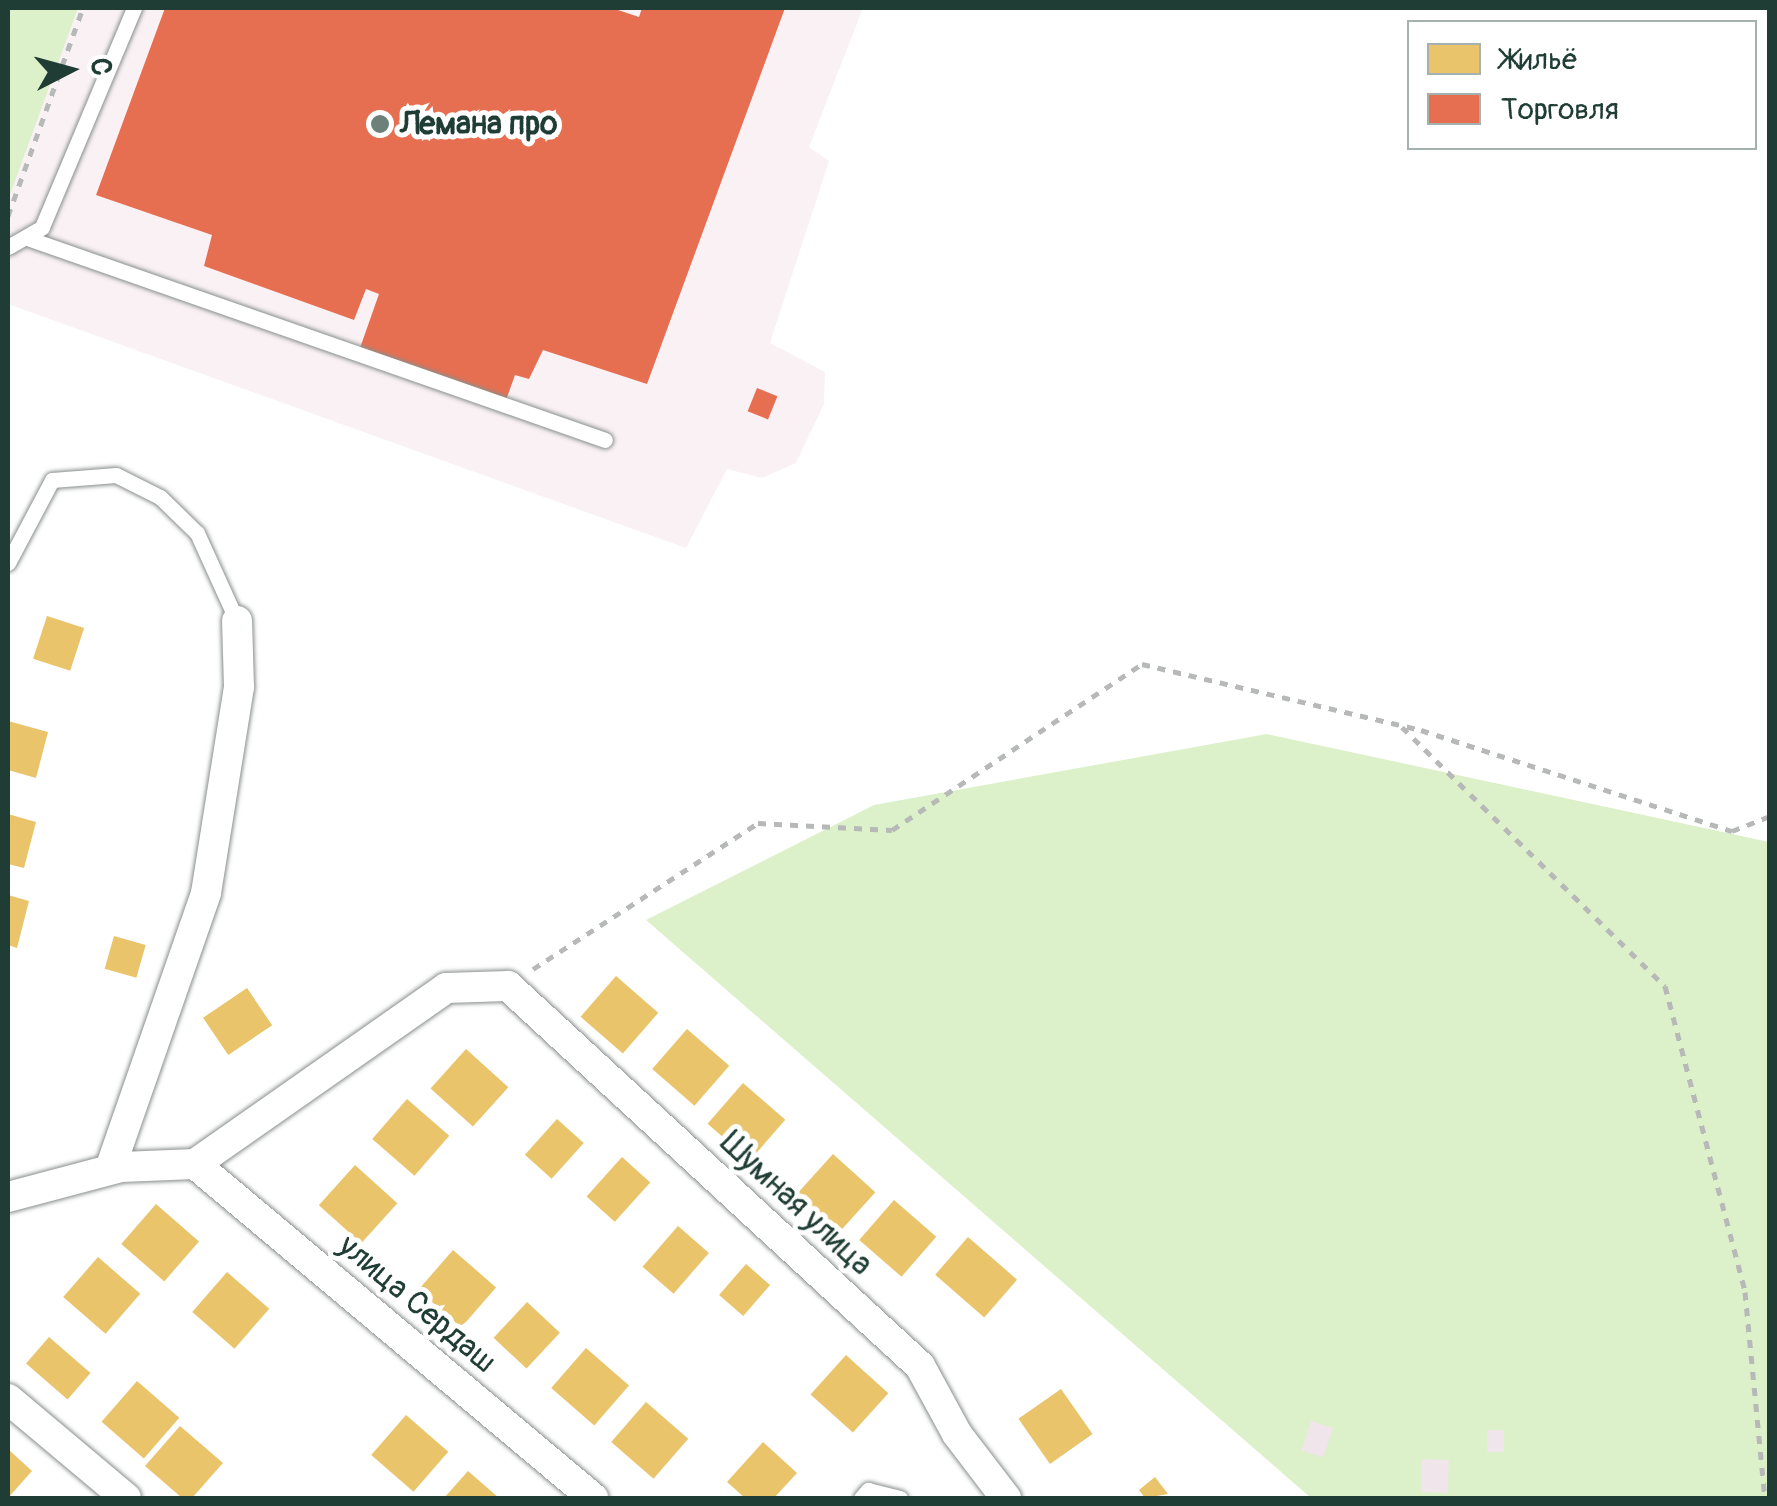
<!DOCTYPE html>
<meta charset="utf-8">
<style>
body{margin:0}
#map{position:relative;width:1777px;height:1506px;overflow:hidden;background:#fff;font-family:Pangolin,sans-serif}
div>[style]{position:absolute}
.built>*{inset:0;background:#f9f1f4}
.green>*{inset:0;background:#dcf0c9}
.homes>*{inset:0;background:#e9c46a;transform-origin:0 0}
.shops>*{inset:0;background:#e76f51;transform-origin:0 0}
.building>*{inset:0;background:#f0e5ea;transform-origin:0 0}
.path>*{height:5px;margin-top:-2.5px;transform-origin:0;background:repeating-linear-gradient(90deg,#b6b9b8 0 8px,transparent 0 16px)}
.roads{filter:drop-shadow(0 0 2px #898f8d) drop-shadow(0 0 2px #898f8d)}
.lane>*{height:15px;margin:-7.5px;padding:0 7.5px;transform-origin:7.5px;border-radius:7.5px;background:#fff}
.street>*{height:30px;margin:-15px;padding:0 15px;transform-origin:15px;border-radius:15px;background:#fff}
.dots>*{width:28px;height:28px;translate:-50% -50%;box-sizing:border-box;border:5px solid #fff;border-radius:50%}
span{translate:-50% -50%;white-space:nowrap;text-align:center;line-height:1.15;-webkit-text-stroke:10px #fff;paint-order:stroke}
.poi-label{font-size:32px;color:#1f3d34;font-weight:700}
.left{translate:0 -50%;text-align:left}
.street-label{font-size:32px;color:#1f3d34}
.frame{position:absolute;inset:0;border:10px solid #1f3d34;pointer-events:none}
.legend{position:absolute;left:1407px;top:20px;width:350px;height:130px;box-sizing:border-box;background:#fff;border:2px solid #a5b1ae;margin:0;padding:12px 18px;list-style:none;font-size:30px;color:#1f3d34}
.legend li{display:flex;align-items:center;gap:20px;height:50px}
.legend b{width:50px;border:2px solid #a5b1ae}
.north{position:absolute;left:20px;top:20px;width:100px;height:100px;-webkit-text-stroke:8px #fff;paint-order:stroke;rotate:84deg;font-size:28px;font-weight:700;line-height:40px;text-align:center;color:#1f3d34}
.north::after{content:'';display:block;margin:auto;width:35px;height:45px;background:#1f3d34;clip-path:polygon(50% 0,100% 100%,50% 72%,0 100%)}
</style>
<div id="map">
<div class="built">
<div style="clip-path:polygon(8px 8px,863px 8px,809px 147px,829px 161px,770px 343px,825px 372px,824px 404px,796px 463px,762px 478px,727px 469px,686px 548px,8px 304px)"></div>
</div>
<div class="green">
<div style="clip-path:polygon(8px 8px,78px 8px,8px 200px)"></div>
<div style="clip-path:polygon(1267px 734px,1769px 842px,1769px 1498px,1311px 1498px,646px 920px,874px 805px)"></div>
</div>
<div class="homes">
<div style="left:47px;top:616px;width:39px;height:45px;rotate:18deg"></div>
<div style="clip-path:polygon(8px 721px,48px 732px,36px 778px,8px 770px)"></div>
<div style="clip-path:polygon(8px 814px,36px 822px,24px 868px,8px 864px)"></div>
<div style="clip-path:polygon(8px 895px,29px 901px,17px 948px,8px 945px)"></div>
<div style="left:114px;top:936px;width:33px;height:34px;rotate:16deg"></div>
<div style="left:616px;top:976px;width:56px;height:54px;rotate:41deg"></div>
<div style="left:247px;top:988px;width:45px;height:53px;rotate:56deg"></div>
<div style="left:687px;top:1029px;width:56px;height:53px;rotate:41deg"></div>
<div style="left:466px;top:1049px;width:57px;height:53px;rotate:42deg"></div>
<div style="left:743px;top:1083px;width:56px;height:54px;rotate:41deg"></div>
<div style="left:407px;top:1099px;width:56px;height:53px;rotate:41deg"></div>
<div style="left:557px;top:1119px;width:36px;height:48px;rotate:42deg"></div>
<div style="left:833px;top:1154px;width:57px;height:55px;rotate:42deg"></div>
<div style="left:622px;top:1157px;width:38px;height:53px;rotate:42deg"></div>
<div style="left:355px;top:1165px;width:57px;height:54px;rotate:42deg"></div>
<div style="left:894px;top:1200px;width:56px;height:53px;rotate:41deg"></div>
<div style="left:156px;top:1204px;width:57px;height:53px;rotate:41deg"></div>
<div style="left:678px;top:1226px;width:41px;height:54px;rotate:41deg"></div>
<div style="left:968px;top:1237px;width:65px;height:50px;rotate:41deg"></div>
<div style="left:453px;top:1250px;width:57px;height:53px;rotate:41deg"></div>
<div style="left:98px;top:1257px;width:56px;height:53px;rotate:41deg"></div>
<div style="left:746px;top:1264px;width:32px;height:41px;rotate:41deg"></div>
<div style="left:227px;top:1272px;width:56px;height:53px;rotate:41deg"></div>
<div style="left:527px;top:1302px;width:45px;height:49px;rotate:43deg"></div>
<div style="left:49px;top:1337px;width:55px;height:35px;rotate:41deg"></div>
<div style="left:586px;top:1348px;width:57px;height:53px;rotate:41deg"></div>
<div style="left:846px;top:1355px;width:57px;height:53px;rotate:42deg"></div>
<div style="left:137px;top:1381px;width:56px;height:54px;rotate:41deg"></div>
<div style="left:1061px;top:1389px;width:55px;height:52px;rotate:55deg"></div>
<div style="left:646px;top:1402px;width:56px;height:53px;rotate:41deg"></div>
<div style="left:406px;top:1415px;width:56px;height:53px;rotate:41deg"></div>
<div style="clip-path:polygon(180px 1426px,223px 1463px,192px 1498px,182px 1498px,145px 1466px)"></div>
<div style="clip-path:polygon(763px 1442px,797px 1473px,774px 1498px,745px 1498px,727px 1482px)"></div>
<div style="clip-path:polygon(8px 1449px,32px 1471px,8px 1498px)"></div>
<div style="clip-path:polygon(468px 1471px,499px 1498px,444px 1498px)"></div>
<div style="clip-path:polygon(1155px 1477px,1168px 1494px,1145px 1498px,1139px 1490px)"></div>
</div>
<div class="shops">
<div style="clip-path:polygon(165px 8px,612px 8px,639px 17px,642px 8px,785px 8px,647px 384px,543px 350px,529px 379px,515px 375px,506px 400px,360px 348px,379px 294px,366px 289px,354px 320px,204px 266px,212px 235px,96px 195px)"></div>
<div style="left:757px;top:388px;width:22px;height:25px;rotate:22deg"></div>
</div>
<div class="building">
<div style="left:1311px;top:1421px;width:23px;height:31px;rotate:18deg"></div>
<div style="left:1487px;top:1430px;width:17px;height:22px"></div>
<div style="left:1422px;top:1459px;width:27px;height:33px;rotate:2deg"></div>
</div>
<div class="path">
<div style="left:8px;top:216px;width:221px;rotate:-70.2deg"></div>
<div style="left:1402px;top:727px;width:369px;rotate:44.6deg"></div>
<div style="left:1665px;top:986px;width:316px;rotate:75.3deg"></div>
<div style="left:1745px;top:1292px;width:207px;rotate:84.5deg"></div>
<div style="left:533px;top:969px;width:268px;rotate:-33deg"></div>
<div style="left:758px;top:823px;width:134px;rotate:3deg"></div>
<div style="left:892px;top:830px;width:300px;rotate:-33.6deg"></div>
<div style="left:1142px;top:664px;width:287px;rotate:13.3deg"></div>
<div style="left:1421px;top:730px;width:327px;rotate:18deg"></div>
<div style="left:1732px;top:831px;width:41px;rotate:-21.5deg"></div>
</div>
<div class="roads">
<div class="lane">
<div style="left:27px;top:238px;width:612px;rotate:19.26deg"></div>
<div style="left:8px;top:247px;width:39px;rotate:-30deg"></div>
<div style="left:42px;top:227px;width:238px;rotate:-67.2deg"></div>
<div style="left:8px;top:563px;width:94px;rotate:-62.1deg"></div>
<div style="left:52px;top:480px;width:64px;rotate:-4.5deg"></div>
<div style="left:116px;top:475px;width:49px;rotate:26.6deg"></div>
<div style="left:160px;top:497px;width:52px;rotate:44.2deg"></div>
<div style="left:197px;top:533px;width:97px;rotate:65.6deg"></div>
<div style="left:861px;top:1498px;width:11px;rotate:-49deg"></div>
<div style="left:868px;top:1490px;width:33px;rotate:14deg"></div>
</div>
<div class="street">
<div style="left:195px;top:1164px;width:520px;rotate:40deg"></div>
<div style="left:110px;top:1169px;width:292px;rotate:-70.8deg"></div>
<div style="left:206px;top:893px;width:209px;rotate:-80.9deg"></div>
<div style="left:239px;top:687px;width:66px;rotate:-91.7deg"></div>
<div style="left:8px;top:1197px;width:117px;rotate:-14.9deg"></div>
<div style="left:121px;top:1167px;width:74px;rotate:-2.3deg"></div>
<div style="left:195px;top:1164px;width:307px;rotate:-35deg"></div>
<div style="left:446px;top:988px;width:62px;rotate:-1.8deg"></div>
<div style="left:508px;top:986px;width:560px;rotate:42.69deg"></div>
<div style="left:920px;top:1366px;width:77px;rotate:61.4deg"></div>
<div style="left:957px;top:1434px;width:81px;rotate:52.6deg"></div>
<div style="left:8px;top:1399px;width:154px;rotate:40deg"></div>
</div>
</div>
<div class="dots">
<div style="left:380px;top:124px;background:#6d817b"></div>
</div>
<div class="poi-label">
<span class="left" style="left:400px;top:124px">Лемана про</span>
</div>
<div class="street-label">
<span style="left:796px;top:1204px;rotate:43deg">Шумная улица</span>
<span style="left:417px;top:1304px;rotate:40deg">улица Сердаш</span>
</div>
<div class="frame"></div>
<ul class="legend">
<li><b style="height:28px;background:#e9c46a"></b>Жильё</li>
<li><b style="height:28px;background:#e76f51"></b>Торговля</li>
</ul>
<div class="north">С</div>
</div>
